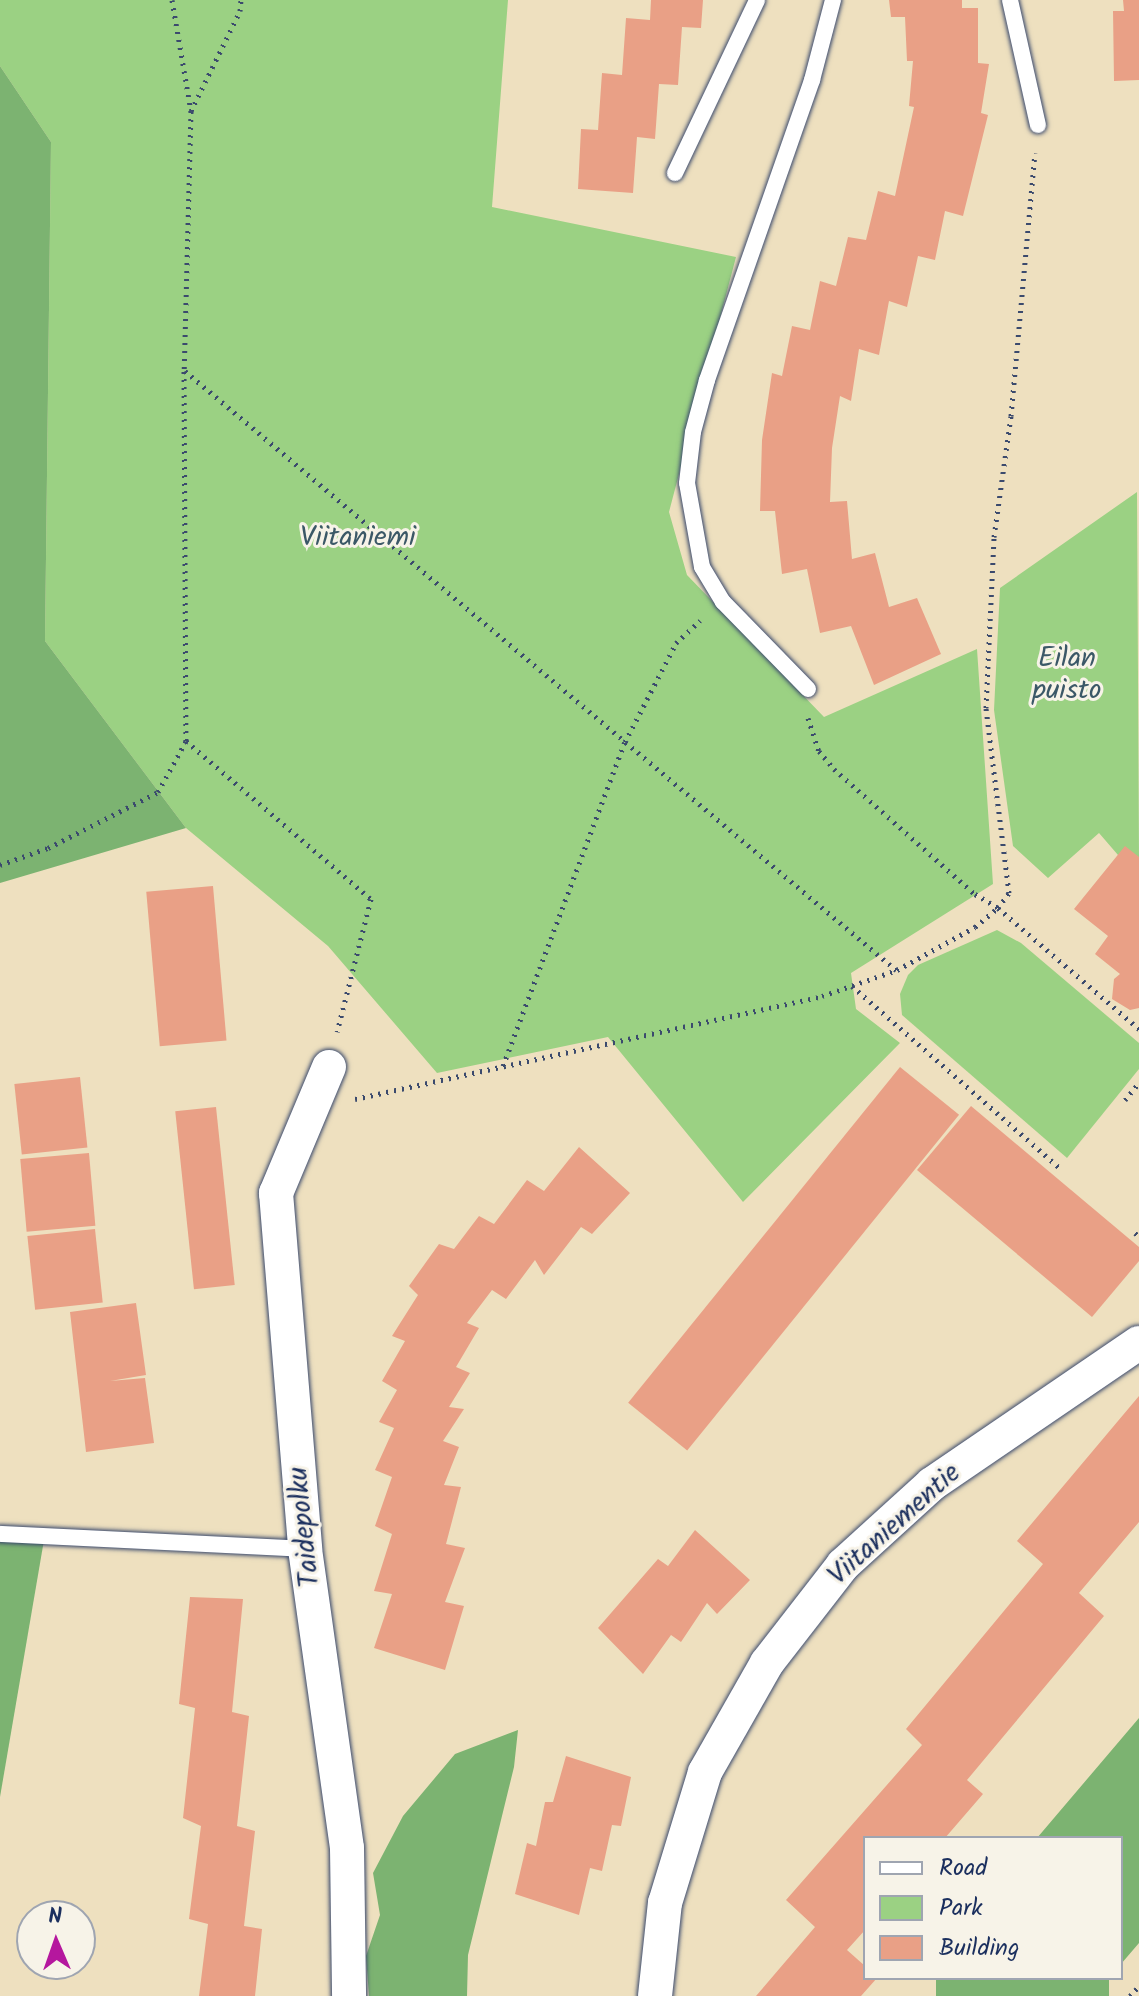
<!DOCTYPE html>
<style>
body{margin:0}
#map{position:relative;width:1139px;height:1996px;overflow:hidden;background:#eee0bf;font-family:Kalam,sans-serif}
div>[style]{position:absolute}
.green>*{inset:0;background:#9bd183}
.forest>*{inset:0;background:#7cb371;transform-origin:0 0}
.building>*{inset:0;background:#e9a086;transform-origin:0 0}
.path>*{height:5px;margin-top:-2.5px;transform-origin:0;background:repeating-linear-gradient(90deg,#3b4a6d 0 2px,transparent 0 8px)}
.roads{filter:drop-shadow(0 0 2px #3b4a6d) drop-shadow(0 0 2px #3b4a6d)}
.service>*{height:16px;margin:-8px;padding:0 8px;transform-origin:8px;border-radius:8px;background:#fff}
.minor>*{height:34px;margin:-17px;padding:0 17px;transform-origin:17px;border-radius:17px;background:#fff}
span{translate:-50% -50%;white-space:nowrap;text-align:center;line-height:1.15;-webkit-text-stroke:6px #f7f3e8;paint-order:stroke}
.park-label{font-size:28px;color:#3b5867}
.street-label{font-size:28px;color:#1b2f5e}
.legend{position:absolute;left:863px;top:1836px;width:260px;height:144px;box-sizing:border-box;background:#f7f3e8;border:2px solid #9fa5b1;margin:0;padding:10px 14px;list-style:none;font-size:24px;color:#1b2f5e}
.legend li{display:flex;align-items:center;gap:16px;height:40px}
.legend b{width:40px;border:2px solid #9fa5b1}
.north{position:absolute;left:16px;top:1900px;width:80px;height:80px;box-sizing:border-box;background:#f7f3e8;border:2px solid #9fa5b1;border-radius:50%;rotate:358deg;font-size:22px;font-weight:700;line-height:32px;text-align:center;color:#1b2f5e}
.north::after{content:'';display:block;margin:auto;width:28px;height:36px;background:#b5179e;clip-path:polygon(50% 0,100% 100%,50% 72%,0 100%)}
</style>
<div id="map">
<div class="green">
<div style="clip-path:polygon(0 0,508px 0,492px 207px,736px 257px,669px 512px,687px 575px,824px 717px,977px 649px,993px 884px,851px 973px,856px 1009px,900px 1043px,743px 1202px,608px 1037px,437px 1073px,328px 946px,186px 828px,45px 641px,51px 142px,0 66px)"></div>
<div style="clip-path:polygon(1137px 492px,1139px 857px,1118px 855px,1099px 833px,1048px 878px,1013px 846px,994px 710px,1000px 588px)"></div>
<div style="clip-path:polygon(997px 930px,1021px 943px,1139px 1043px,1139px 1069px,1067px 1158px,902px 1015px,900px 994px,908px 975px,918px 965px)"></div>
</div>
<div class="forest">
<div style="clip-path:polygon(0 66px,51px 142px,45px 641px,186px 828px,0 883px)"></div>
<div style="clip-path:polygon(0 1537px,44px 1540px,0 1797px)"></div>
<div style="clip-path:polygon(1139px 1718px,1139px 1943px,1121px 1964px,1121px 1838px,1037px 1838px)"></div>
<div style="clip-path:polygon(518px 1730px,514px 1767px,468px 1955px,467px 1996px,369px 1996px,366px 1956px,380px 1915px,373px 1873px,403px 1816px,455px 1754px)"></div>
<div style="left:936px;top:1978px;width:173px;height:20px"></div>
</div>
<div class="building">
<div style="clip-path:polygon(651px 0,703px 0,701px 28px,682px 27px,678px 85px,659px 84px,655px 139px,637px 137px,633px 193px,578px 189px,581px 129px,598px 130px,602px 73px,622px 75px,626px 18px,650px 20px)"></div>
<div style="clip-path:polygon(889px 0,962px 0,962px 8px,978px 8px,978px 63px,989px 64px,981px 113px,988px 115px,963px 216px,945px 211px,935px 260px,918px 256px,907px 307px,889px 301px,879px 355px,859px 349px,851px 401px,840px 396px,832px 448px,830px 502px,847px 501px,852px 559px,875px 553px,889px 607px,917px 598px,941px 654px,874px 685px,851px 626px,820px 633px,807px 569px,782px 574px,775px 511px,760px 511px,762px 440px,772px 373px,782px 376px,792px 326px,810px 330px,820px 281px,836px 286px,848px 237px,866px 240px,878px 191px,895px 196px,914px 107px,909px 106px,913px 61px,907px 61px,905px 17px,891px 17px)"></div>
<div style="clip-path:polygon(1123px 0,1139px 0,1139px 80px,1114px 81px,1113px 11px,1124px 11px)"></div>
<div style="clip-path:polygon(1125px 846px,1139px 857px,1139px 1008px,1130px 1010px,1112px 999px,1114px 979px,1120px 974px,1095px 954px,1108px 936px,1074px 909px)"></div>
<div style="left:213px;top:886px;width:155px;height:67px;rotate:85deg"></div>
<div style="left:900px;top:1067px;width:76px;height:432px;rotate:39deg"></div>
<div style="left:80px;top:1077px;width:71px;height:66px;rotate:84deg"></div>
<div style="clip-path:polygon(971px 1106px,1139px 1247px,1139px 1261px,1092px 1317px,917px 1170px)"></div>
<div style="left:216px;top:1107px;width:179px;height:41px;rotate:84deg"></div>
<div style="clip-path:polygon(579px 1147px,630px 1193px,592px 1234px,581px 1227px,544px 1275px,535px 1260px,506px 1299px,492px 1290px,467px 1323px,479px 1328px,456px 1367px,470px 1373px,449px 1407px,464px 1409px,443px 1441px,459px 1447px,444px 1485px,461px 1487px,446px 1544px,465px 1548px,445px 1602px,464px 1606px,445px 1670px,374px 1648px,392px 1594px,374px 1591px,392px 1534px,375px 1526px,392px 1477px,375px 1470px,394px 1428px,379px 1422px,397px 1390px,382px 1381px,405px 1341px,392px 1336px,418px 1295px,409px 1286px,439px 1244px,454px 1249px,479px 1216px,494px 1224px,527px 1180px,544px 1191px)"></div>
<div style="left:89px;top:1153px;width:73px;height:69px;rotate:85deg"></div>
<div style="left:95px;top:1229px;width:74px;height:68px;rotate:84deg"></div>
<div style="clip-path:polygon(136px 1303px,146px 1375px,110px 1381px,145px 1378px,154px 1443px,86px 1452px,70px 1312px)"></div>
<div style="clip-path:polygon(1139px 1396px,1139px 1522px,1079px 1593px,1104px 1616px,967px 1780px,983px 1794px,945px 1838px,865px 1838px,865px 1930px,847px 1950px,865px 1966px,865px 1978px,877px 1978px,861px 1996px,756px 1996px,815px 1927px,786px 1900px,922px 1745px,906px 1729px,1043px 1564px,1017px 1541px)"></div>
<div style="clip-path:polygon(695px 1530px,750px 1580px,717px 1614px,707px 1603px,681px 1642px,671px 1635px,643px 1674px,598px 1628px,658px 1559px,668px 1566px)"></div>
<div style="clip-path:polygon(190px 1597px,243px 1599px,232px 1712px,249px 1716px,237px 1826px,255px 1831px,244px 1926px,262px 1929px,255px 1996px,199px 1996px,208px 1924px,189px 1919px,201px 1826px,183px 1818px,195px 1708px,179px 1704px)"></div>
<div style="clip-path:polygon(566px 1756px,631px 1777px,621px 1826px,612px 1825px,602px 1871px,590px 1868px,579px 1915px,515px 1894px,527px 1843px,536px 1846px,545px 1802px,553px 1802px)"></div>
</div>
<div class="path">
<div style="left:172px;top:0;width:113px;rotate:80.3deg"></div>
<div style="left:191px;top:111px;width:260px;rotate:91.5deg"></div>
<div style="left:184px;top:371px;width:370px;rotate:89.7deg"></div>
<div style="left:186px;top:741px;width:243px;rotate:40.5deg"></div>
<div style="left:371px;top:899px;width:137px;rotate:104.3deg"></div>
<div style="left:191px;top:111px;width:111px;rotate:-63.9deg"></div>
<div style="left:240px;top:11px;width:11px;rotate:-85deg"></div>
<div style="left:185px;top:371px;width:930px;rotate:40.11deg"></div>
<div style="left:808px;top:718px;width:35px;rotate:72deg"></div>
<div style="left:819px;top:751px;width:23px;rotate:50deg"></div>
<div style="left:834px;top:769px;width:188px;rotate:41.6deg"></div>
<div style="left:975px;top:894px;width:27px;rotate:31deg"></div>
<div style="left:998px;top:908px;width:186px;rotate:40.6deg"></div>
<div style="left:0;top:865px;width:51px;rotate:-19.5deg"></div>
<div style="left:48px;top:848px;width:123px;rotate:-27deg"></div>
<div style="left:158px;top:792px;width:58px;rotate:-61.2deg"></div>
<div style="left:852px;top:986px;width:276px;rotate:41.2deg"></div>
<div style="left:503px;top:1066px;width:346px;rotate:-69.4deg"></div>
<div style="left:625px;top:742px;width:111px;rotate:-62.7deg"></div>
<div style="left:676px;top:643px;width:33px;rotate:-43deg"></div>
<div style="left:355px;top:1099px;width:478px;rotate:-12.4deg"></div>
<div style="left:822px;top:996px;width:79px;rotate:-19.1deg"></div>
<div style="left:897px;top:970px;width:89px;rotate:-28.9deg"></div>
<div style="left:975px;top:927px;width:30px;rotate:-40deg"></div>
<div style="left:998px;top:908px;width:19px;rotate:-54deg"></div>
<div style="left:1009px;top:893px;width:186px;rotate:-97.1deg"></div>
<div style="left:986px;top:708px;width:171px;rotate:-87.3deg"></div>
<div style="left:994px;top:537px;width:122px;rotate:-82deg"></div>
<div style="left:1011px;top:416px;width:264px;rotate:-84.8deg"></div>
<div style="left:1125px;top:1100px;width:22px;rotate:-51deg"></div>
<div style="left:1135px;top:1233px;width:5px;rotate:37deg"></div>
<div style="left:1130px;top:1996px;width:13px;rotate:-48deg"></div>
</div>
<div class="roads">
<div class="service">
<div style="left:1010px;top:0;width:128px;rotate:77.4deg"></div>
<div style="left:675px;top:173px;width:191px;rotate:-64.6deg"></div>
<div style="left:808px;top:689px;width:122px;rotate:-134.3deg"></div>
<div style="left:723px;top:602px;width:41px;rotate:-121deg"></div>
<div style="left:702px;top:567px;width:85px;rotate:-100.1deg"></div>
<div style="left:687px;top:483px;width:51px;rotate:-83.3deg"></div>
<div style="left:693px;top:432px;width:54px;rotate:-74.9deg"></div>
<div style="left:707px;top:380px;width:318px;rotate:-70.7deg"></div>
<div style="left:812px;top:80px;width:83px;rotate:-75.3deg"></div>
<div style="left:0;top:1534px;width:305px;rotate:2.8deg"></div>
</div>
<div class="minor">
<div style="left:329px;top:1067px;width:137px;rotate:112.8deg"></div>
<div style="left:276px;top:1193px;width:357px;rotate:85.3deg"></div>
<div style="left:305px;top:1549px;width:302px;rotate:82deg"></div>
<div style="left:347px;top:1848px;width:148px;rotate:89.2deg"></div>
<div style="left:655px;top:1996px;width:94px;rotate:-83.9deg"></div>
<div style="left:665px;top:1903px;width:137px;rotate:-73deg"></div>
<div style="left:705px;top:1772px;width:125px;rotate:-60.4deg"></div>
<div style="left:767px;top:1663px;width:124px;rotate:-52.2deg"></div>
<div style="left:843px;top:1565px;width:120px;rotate:-42.3deg"></div>
<div style="left:932px;top:1484px;width:250px;rotate:-34.3deg"></div>
</div>
</div>
<div class="park-label">
<span style="left:358px;top:538px">Viitaniemi</span>
<span style="left:1067px;top:675px">Eilan<br>puisto</span>
</div>
<div class="street-label">
<span style="left:895px;top:1525px;rotate:-42deg">Viitaniementie</span>
<span style="left:305px;top:1527px;rotate:-96deg">Taidepolku</span>
</div>
<ul class="legend">
<li><b style="height:10px;background:#fff"></b>Road</li>
<li><b style="height:22px;background:#9bd183"></b>Park</li>
<li><b style="height:22px;background:#e9a086"></b>Building</li>
</ul>
<div class="north">N</div>
</div>
